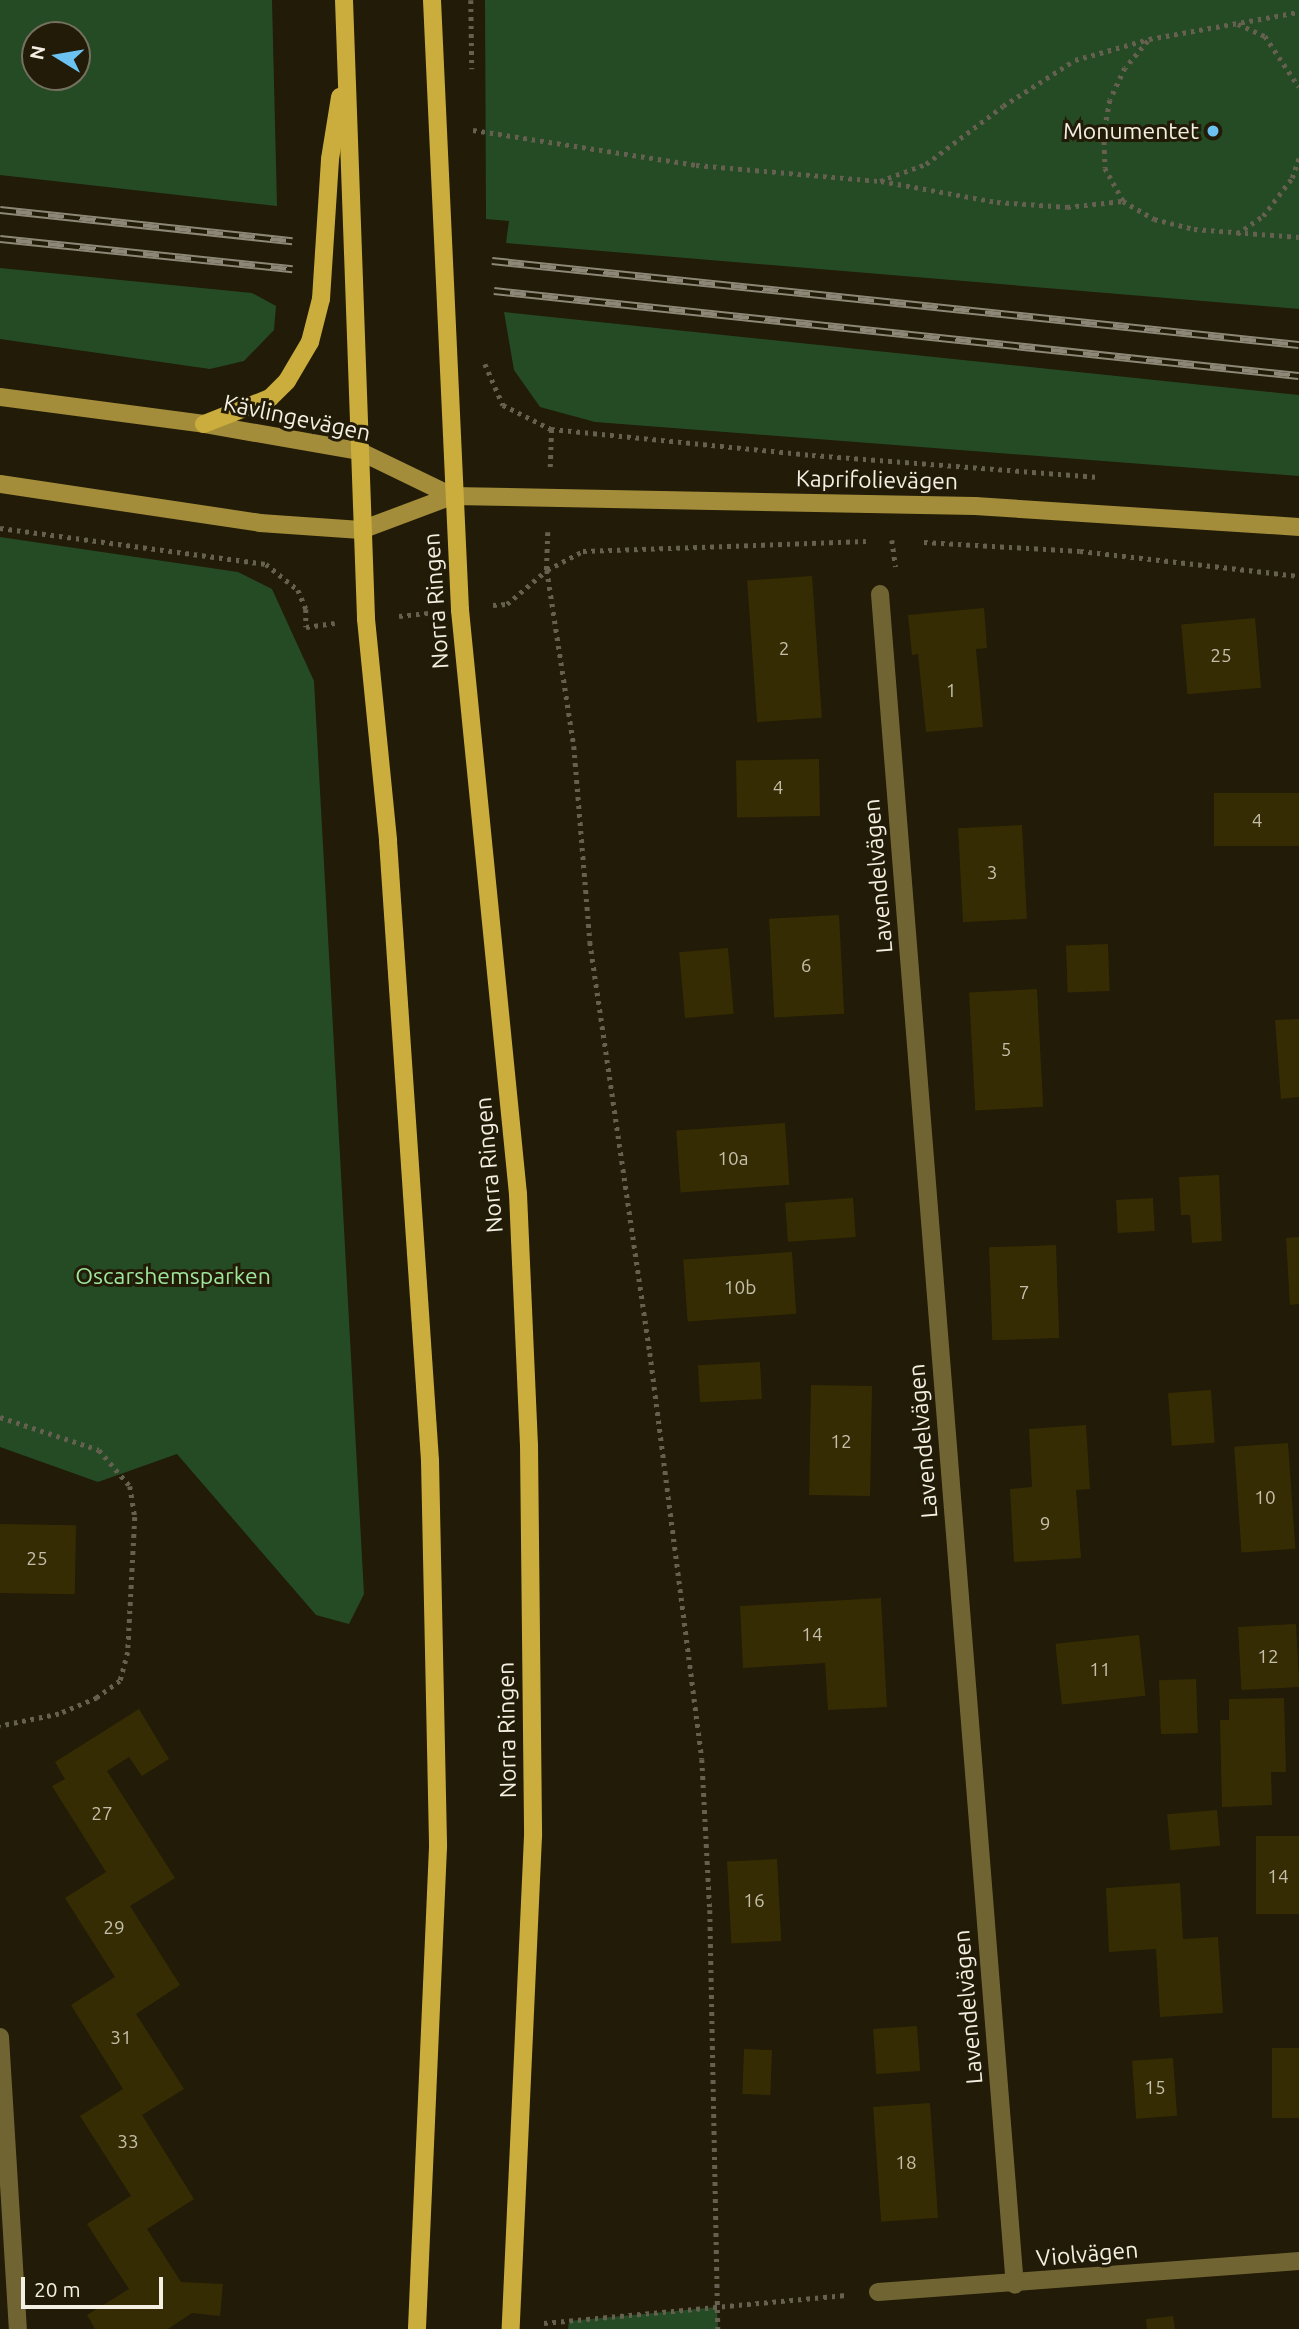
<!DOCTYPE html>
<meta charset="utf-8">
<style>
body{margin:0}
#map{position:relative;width:1299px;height:2329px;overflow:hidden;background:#211b07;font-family:Ubuntu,sans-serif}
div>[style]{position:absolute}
.green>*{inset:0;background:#254b25}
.building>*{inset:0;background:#362c03;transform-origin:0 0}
.path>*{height:4.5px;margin-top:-2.25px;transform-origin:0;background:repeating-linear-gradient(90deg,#65604f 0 3.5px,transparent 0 8.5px)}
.minor>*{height:18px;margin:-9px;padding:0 9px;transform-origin:9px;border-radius:9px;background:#716433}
.secondary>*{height:18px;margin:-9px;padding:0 9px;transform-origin:9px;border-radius:9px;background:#a38d3a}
.primary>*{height:18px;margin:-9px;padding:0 9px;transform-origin:9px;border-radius:9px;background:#caad3c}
.rail>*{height:8px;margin-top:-4px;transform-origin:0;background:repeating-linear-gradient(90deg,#211b07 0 16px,#8c8777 0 32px);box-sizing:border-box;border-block:2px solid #8c8777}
.dots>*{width:19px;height:19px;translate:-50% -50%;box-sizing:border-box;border:4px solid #211b07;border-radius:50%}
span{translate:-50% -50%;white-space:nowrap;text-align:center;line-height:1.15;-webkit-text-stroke:6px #211b07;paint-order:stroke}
.number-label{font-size:19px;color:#c4bfab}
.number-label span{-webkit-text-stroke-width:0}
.poi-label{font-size:23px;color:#f3f0e3}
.right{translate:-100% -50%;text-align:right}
.street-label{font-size:23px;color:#f3f0e3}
.park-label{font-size:23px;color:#9de79c}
.north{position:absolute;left:21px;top:21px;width:70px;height:70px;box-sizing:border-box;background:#211b07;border:2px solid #75705f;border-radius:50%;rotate:281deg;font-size:19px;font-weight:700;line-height:28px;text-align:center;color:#f3f0e3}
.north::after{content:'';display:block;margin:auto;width:24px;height:32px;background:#6cc3f2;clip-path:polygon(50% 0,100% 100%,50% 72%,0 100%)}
.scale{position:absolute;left:21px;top:2277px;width:142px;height:32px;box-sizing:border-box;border:4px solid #f3f0e3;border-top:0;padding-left:9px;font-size:21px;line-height:24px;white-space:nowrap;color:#f3f0e3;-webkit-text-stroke:5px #211b07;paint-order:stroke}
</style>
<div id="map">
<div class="green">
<div style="clip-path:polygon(evenodd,0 0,272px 0,277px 206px,0 175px,0 0,35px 35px,77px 35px,77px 77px,35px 77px,35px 35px)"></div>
<div style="clip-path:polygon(485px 0,1299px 0,1299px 309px,506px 243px,509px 221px,486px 219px)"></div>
<div style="clip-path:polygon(0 268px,252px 293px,276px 306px,274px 330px,244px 361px,210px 369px,0 339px)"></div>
<div style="clip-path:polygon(504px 312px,1299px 395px,1299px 476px,595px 422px,540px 407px,514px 370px)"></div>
<div style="clip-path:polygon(0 537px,238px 572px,272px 589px,314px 681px,364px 1594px,349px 1624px,316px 1615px,177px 1454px,98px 1482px,0 1447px)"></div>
<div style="clip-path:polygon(717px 2307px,718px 2329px,568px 2329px,569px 2321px)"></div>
</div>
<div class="building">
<div style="left:812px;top:576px;width:142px;height:65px;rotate:86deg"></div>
<div style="clip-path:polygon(984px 608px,987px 648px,976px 649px,983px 727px,926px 732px,918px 654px,912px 655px,908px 615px)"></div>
<div style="left:1255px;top:618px;width:70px;height:74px;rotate:85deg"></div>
<div style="left:819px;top:759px;width:57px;height:83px;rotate:89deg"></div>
<div style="left:1299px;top:793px;width:53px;height:85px;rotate:90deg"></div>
<div style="left:1022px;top:825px;width:94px;height:64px;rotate:87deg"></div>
<div style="left:839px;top:915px;width:99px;height:70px;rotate:87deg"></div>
<div style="left:1108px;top:944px;width:47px;height:42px;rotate:88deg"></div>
<div style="left:728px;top:948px;width:66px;height:49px;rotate:85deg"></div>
<div style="left:1037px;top:989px;width:118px;height:68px;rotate:87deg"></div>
<div style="clip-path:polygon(1299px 1019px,1299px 1097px,1281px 1099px,1275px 1020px)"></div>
<div style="left:785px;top:1123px;width:62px;height:109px;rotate:86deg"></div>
<div style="clip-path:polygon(1219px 1175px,1222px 1241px,1192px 1243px,1190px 1215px,1181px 1215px,1179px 1177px)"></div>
<div style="left:853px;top:1198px;width:39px;height:68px;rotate:86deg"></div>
<div style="left:1153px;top:1198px;width:33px;height:37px;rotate:87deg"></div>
<div style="clip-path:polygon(1299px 1237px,1299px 1304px,1290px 1305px,1286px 1238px)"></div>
<div style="left:1056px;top:1245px;width:93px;height:67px;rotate:88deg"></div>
<div style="left:792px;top:1252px;width:62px;height:109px;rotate:86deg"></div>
<div style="left:760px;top:1362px;width:37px;height:62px;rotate:87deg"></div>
<div style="left:872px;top:1386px;width:110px;height:61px;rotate:91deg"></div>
<div style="left:1211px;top:1390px;width:53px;height:43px;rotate:86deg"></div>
<div style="clip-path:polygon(1086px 1425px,1090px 1489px,1076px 1490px,1081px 1558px,1014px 1562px,1010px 1489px,1032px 1487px,1029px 1429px)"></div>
<div style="left:1288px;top:1443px;width:106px;height:54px;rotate:86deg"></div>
<div style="left:0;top:1524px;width:76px;height:69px;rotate:1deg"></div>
<div style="clip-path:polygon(881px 1598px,887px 1707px,828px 1710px,825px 1663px,743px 1668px,740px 1606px)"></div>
<div style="left:1296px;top:1624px;width:63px;height:58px;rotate:87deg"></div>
<div style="left:1139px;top:1635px;width:61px;height:84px;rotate:84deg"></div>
<div style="left:1196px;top:1679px;width:54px;height:37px;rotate:88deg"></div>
<div style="clip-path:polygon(1284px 1698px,1286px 1772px,1271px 1772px,1272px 1805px,1222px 1807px,1220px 1720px,1229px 1720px,1229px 1699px)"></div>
<div style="clip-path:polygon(139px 1709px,169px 1759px,142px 1776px,129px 1757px,107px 1771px,175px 1878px,130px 1906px,180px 1985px,136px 2014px,184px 2089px,142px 2115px,194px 2199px,147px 2229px,181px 2282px,223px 2284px,220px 2316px,192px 2313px,168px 2329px,95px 2329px,87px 2315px,129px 2289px,87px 2224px,131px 2196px,80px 2116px,123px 2089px,71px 2005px,115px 1977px,65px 1898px,106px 1872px,52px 1786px,65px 1779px,55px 1762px)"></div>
<div style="left:1217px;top:1810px;width:36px;height:50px;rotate:85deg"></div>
<div style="left:1299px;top:1836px;width:78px;height:43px;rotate:90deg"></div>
<div style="left:777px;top:1859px;width:82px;height:50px;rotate:87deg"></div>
<div style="clip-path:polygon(1180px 1883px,1183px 1939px,1218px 1937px,1223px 2013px,1160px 2017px,1156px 1949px,1109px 1952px,1106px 1888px)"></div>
<div style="left:917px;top:2026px;width:45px;height:44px;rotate:86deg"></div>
<div style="left:1299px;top:2048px;width:70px;height:27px;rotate:90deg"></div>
<div style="left:744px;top:2049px;width:28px;height:45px;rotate:2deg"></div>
<div style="left:1173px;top:2058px;width:58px;height:41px;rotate:86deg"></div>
<div style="left:930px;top:2103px;width:115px;height:57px;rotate:86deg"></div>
<div style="clip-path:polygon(1173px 2316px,1175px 2329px,1147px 2329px,1146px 2319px)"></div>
</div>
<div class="path">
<div style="left:471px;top:0;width:69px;rotate:89.2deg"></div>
<div style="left:1238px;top:24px;width:30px;rotate:24deg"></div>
<div style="left:1265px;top:36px;width:61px;rotate:56.3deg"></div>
<div style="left:1148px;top:41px;width:35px;rotate:130deg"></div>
<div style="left:1125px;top:68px;width:35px;rotate:115deg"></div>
<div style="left:1110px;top:100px;width:34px;rotate:100deg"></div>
<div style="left:1104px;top:133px;width:35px;rotate:88deg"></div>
<div style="left:1105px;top:168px;width:38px;rotate:61deg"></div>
<div style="left:1123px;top:201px;width:36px;rotate:30deg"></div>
<div style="left:1154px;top:219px;width:41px;rotate:14deg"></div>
<div style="left:1194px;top:229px;width:105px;rotate:4.4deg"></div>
<div style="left:473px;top:130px;width:226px;rotate:8.9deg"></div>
<div style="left:696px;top:165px;width:185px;rotate:5deg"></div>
<div style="left:880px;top:181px;width:49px;rotate:-20.3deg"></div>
<div style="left:926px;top:164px;width:96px;rotate:-37deg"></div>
<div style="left:1003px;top:106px;width:85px;rotate:-32.6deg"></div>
<div style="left:1075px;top:60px;width:77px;rotate:-15.8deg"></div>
<div style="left:1149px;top:39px;width:152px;rotate:-10.2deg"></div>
<div style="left:881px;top:181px;width:118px;rotate:10.3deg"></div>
<div style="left:997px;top:202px;width:70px;rotate:4.1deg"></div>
<div style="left:1067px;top:207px;width:56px;rotate:-6.1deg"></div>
<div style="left:1237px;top:234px;width:32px;rotate:-35deg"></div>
<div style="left:1263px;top:216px;width:48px;rotate:-52.7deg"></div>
<div style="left:1292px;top:178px;width:21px;rotate:-71deg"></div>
<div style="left:485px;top:364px;width:45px;rotate:66.3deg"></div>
<div style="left:503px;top:405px;width:54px;rotate:26.6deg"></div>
<div style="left:551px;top:429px;width:262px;rotate:5.7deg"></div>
<div style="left:812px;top:455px;width:288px;rotate:4.4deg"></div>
<div style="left:550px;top:467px;width:38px;rotate:-88deg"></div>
<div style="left:0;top:528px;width:268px;rotate:7.7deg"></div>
<div style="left:266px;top:564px;width:41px;rotate:39.1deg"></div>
<div style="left:298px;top:590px;width:21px;rotate:67deg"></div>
<div style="left:306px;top:609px;width:18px;rotate:90deg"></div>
<div style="left:306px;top:627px;width:29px;rotate:-8deg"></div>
<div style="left:548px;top:532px;width:38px;rotate:92deg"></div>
<div style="left:547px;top:570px;width:178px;rotate:81.3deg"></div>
<div style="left:574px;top:746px;width:197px;rotate:85.3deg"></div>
<div style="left:590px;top:942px;width:415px;rotate:81.7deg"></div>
<div style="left:650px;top:1353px;width:409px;rotate:82.7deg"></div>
<div style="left:702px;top:1759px;width:151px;rotate:87deg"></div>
<div style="left:710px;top:1910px;width:419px;rotate:88.9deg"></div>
<div style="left:892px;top:540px;width:27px;rotate:82deg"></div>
<div style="left:924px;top:542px;width:156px;rotate:3.3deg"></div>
<div style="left:1080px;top:551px;width:220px;rotate:6.5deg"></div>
<div style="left:493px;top:605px;width:14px;rotate:-4deg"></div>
<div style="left:507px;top:604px;width:52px;rotate:-40.4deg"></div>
<div style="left:547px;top:570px;width:41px;rotate:-27.8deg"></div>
<div style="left:583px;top:551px;width:283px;rotate:-2deg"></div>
<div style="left:399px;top:616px;width:30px;rotate:-6deg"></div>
<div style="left:0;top:1417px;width:104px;rotate:18.4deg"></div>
<div style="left:99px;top:1450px;width:48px;rotate:49.3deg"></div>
<div style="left:130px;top:1486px;width:31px;rotate:81deg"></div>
<div style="left:135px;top:1517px;width:135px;rotate:93deg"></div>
<div style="left:128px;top:1652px;width:30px;rotate:105deg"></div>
<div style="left:120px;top:1681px;width:29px;rotate:144deg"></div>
<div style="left:97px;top:1698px;width:41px;rotate:157.2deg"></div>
<div style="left:59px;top:1714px;width:60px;rotate:168.5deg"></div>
<div style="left:544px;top:2323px;width:303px;rotate:-5.3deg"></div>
</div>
<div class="minor">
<div style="left:880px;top:594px;width:1696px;rotate:85.44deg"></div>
<div style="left:0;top:2037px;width:293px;rotate:86.5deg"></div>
<div style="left:878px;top:2292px;width:422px;rotate:-4.2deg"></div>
</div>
<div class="secondary">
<div style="left:0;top:397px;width:206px;rotate:7.5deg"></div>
<div style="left:204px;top:424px;width:157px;rotate:9.9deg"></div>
<div style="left:359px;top:451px;width:103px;rotate:25.8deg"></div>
<div style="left:0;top:484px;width:263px;rotate:8.5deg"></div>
<div style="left:260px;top:523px;width:101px;rotate:4deg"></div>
<div style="left:361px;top:530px;width:97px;rotate:-20.5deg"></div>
<div style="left:452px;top:496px;width:523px;rotate:1.1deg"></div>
<div style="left:975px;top:506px;width:325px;rotate:3.7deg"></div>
</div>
<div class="primary">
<div style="left:344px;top:0;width:619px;rotate:87.96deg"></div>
<div style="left:366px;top:619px;width:223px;rotate:84.3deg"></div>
<div style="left:388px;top:841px;width:621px;rotate:86.12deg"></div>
<div style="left:430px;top:1461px;width:386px;rotate:88.8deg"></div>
<div style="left:438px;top:1847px;width:482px;rotate:92.5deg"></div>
<div style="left:432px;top:0;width:611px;rotate:87.37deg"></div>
<div style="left:460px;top:610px;width:587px;rotate:84.33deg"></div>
<div style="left:518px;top:1194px;width:251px;rotate:87.5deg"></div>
<div style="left:529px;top:1445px;width:391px;rotate:89.4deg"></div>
<div style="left:533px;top:1836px;width:493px;rotate:92.6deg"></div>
<div style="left:204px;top:424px;width:71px;rotate:-21.5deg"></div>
<div style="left:270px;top:398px;width:24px;rotate:-45deg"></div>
<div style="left:287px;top:381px;width:45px;rotate:-59.5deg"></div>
<div style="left:310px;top:342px;width:44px;rotate:-75.7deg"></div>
<div style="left:321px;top:299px;width:140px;rotate:-86.3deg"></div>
<div style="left:330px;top:159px;width:63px;rotate:-80.8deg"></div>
</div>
<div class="rail">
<div style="left:0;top:210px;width:294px;rotate:6.1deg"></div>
<div style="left:0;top:239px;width:294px;rotate:5.9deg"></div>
<div style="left:492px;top:261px;width:811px;rotate:5.94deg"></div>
<div style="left:494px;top:291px;width:809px;rotate:6.03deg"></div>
</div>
<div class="dots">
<div style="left:1213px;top:131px;background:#6cc3f2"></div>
</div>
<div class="number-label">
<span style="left:784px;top:649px">2</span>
<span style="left:1221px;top:656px">25</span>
<span style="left:951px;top:691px">1</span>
<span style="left:778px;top:788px">4</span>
<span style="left:1257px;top:821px">4</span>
<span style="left:992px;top:873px">3</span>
<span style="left:806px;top:966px">6</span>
<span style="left:1006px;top:1050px">5</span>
<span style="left:733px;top:1159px">10a</span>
<span style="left:740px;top:1288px">10b</span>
<span style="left:1024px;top:1293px">7</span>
<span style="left:841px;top:1442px">12</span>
<span style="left:1265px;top:1498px">10</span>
<span style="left:1045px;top:1524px">9</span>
<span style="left:37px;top:1559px">25</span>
<span style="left:812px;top:1635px">14</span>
<span style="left:1268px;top:1657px">12</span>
<span style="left:1100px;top:1670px">11</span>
<span style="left:102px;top:1814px">27</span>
<span style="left:1278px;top:1877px">14</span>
<span style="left:754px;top:1901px">16</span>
<span style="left:114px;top:1928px">29</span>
<span style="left:121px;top:2038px">31</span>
<span style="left:1155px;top:2088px">15</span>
<span style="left:128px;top:2142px">33</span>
<span style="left:906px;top:2163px">18</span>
</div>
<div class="poi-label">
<span class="right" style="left:1199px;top:131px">Monumentet</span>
</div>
<div class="street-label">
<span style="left:297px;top:418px;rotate:12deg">Kävlingevägen</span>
<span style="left:877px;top:480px;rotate:1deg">Kaprifolievägen</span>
<span style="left:436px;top:601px;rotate:-94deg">Norra Ringen</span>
<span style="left:878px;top:876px;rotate:-95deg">Lavendelvägen</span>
<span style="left:489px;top:1165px;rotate:-95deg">Norra Ringen</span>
<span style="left:923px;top:1441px;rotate:-95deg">Lavendelvägen</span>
<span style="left:507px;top:1730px;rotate:-91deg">Norra Ringen</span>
<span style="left:968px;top:2007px;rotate:-95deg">Lavendelvägen</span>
<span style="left:1087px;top:2254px;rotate:-5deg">Violvägen</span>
</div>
<div class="park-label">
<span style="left:173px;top:1276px">Oscarshemsparken</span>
</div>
<div class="north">N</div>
<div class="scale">20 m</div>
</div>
